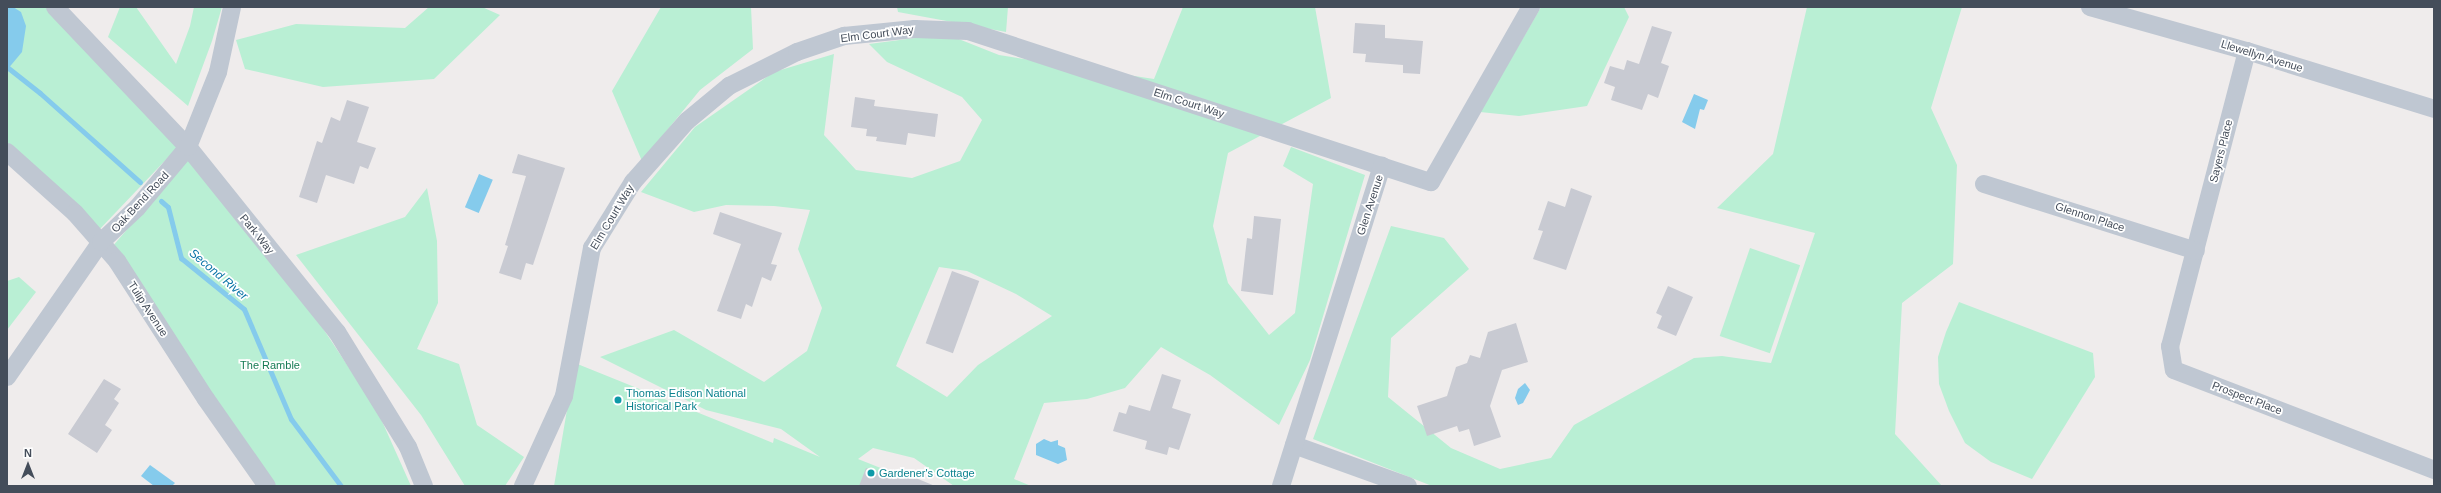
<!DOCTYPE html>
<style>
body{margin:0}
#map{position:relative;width:2441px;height:493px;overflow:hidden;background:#efecec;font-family:Helvetica,sans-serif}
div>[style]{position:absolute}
.green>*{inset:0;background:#b9efd4;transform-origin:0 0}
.water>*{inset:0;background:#85cbec;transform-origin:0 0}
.stream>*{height:5px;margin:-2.5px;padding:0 2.5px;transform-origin:2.5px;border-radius:2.5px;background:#85cbec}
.building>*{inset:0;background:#c8cad2;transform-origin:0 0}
.minor>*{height:18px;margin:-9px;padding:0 9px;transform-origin:9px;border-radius:9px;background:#bfc7d2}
.dots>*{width:11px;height:11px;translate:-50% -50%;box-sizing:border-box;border:2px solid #fff;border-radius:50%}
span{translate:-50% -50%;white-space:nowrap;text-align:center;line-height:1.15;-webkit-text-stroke:3.5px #fff;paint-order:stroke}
.street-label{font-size:11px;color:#444d5a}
.park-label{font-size:11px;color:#157b54}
.culture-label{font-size:11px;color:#0d838f}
.left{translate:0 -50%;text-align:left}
.water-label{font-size:12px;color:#0a74a7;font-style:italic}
.frame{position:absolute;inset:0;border:8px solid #444d5a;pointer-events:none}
.north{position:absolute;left:8px;top:445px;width:40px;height:40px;-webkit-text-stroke:3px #fff;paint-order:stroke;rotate:0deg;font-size:11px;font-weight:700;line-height:16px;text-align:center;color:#444d5a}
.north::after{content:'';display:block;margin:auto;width:14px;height:18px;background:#444d5a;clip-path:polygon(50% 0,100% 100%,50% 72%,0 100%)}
</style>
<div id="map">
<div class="green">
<div style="clip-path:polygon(7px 7px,48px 7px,178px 147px,98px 231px,7px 149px)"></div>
<div style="clip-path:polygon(120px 7px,136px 7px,176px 64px,190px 26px,194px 7px,222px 7px,212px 41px,188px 106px,108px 37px)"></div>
<div style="clip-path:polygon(429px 7px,482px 7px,500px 15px,434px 79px,323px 87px,245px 69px,236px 40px,296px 24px,405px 28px)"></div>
<div style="clip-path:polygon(661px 7px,751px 7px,753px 49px,700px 90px,642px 161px,612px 91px)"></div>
<div style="clip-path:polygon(897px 7px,1008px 7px,1006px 32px,898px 12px)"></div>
<div style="clip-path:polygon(evenodd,1183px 7px,1315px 7px,1331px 98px,1228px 153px,1213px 226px,1228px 283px,1269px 335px,1295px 313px,1313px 184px,1283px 166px,1291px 147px,1365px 175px,1310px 360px,1279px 425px,1210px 375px,1161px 347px,1125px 388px,1087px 399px,1044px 403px,1014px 479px,1031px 486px,954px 486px,914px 458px,873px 448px,858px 459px,926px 486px,554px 486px,575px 363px,773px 443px,774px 438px,820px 457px,781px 429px,706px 410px,600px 357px,674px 330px,764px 382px,807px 351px,822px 308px,798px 249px,810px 210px,774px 206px,726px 205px,694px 212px,641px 192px,695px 127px,774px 72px,834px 54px,824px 135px,856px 170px,912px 178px,960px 161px,982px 120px,962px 97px,887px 62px,869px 44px,946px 34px,999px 55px,1154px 79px,1183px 7px,939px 267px,967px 271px,1016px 294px,1052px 316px,978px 365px,947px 397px,896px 366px,939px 267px)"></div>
<div style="clip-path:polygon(1541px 7px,1624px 7px,1629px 17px,1587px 106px,1519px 116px,1480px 112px)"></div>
<div style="clip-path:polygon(1807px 7px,1962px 7px,1931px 108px,1957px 165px,1953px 264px,1902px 303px,1895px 434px,1942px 486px,1432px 486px,1313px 439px,1391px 226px,1444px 238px,1469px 269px,1391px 338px,1388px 397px,1451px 448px,1500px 469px,1551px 458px,1574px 425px,1694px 358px,1722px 356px,1771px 363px,1815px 233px,1717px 208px,1773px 154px)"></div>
<div style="clip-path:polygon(190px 156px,322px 327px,377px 410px,411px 486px,272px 486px,112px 247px)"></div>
<div style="clip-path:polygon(427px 188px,437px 241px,438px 303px,417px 349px,459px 364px,477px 425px,524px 457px,505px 486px,465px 486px,421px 415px,296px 255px,405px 217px)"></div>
<div style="left:1750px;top:248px;width:53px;height:93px;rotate:19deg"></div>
<div style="clip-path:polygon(19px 277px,36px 292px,7px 330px,7px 281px)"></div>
<div style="clip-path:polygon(1959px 302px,2093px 353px,2095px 377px,2032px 479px,1991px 462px,1965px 443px,1949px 411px,1939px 384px,1938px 357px,1946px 332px)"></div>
</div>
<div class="water">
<div style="clip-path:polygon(7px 7px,13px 7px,21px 12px,26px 26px,22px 52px,7px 70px)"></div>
<div style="clip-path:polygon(1694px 94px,1708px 100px,1704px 110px,1700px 109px,1695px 129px,1682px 122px)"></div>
<div style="left:479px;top:174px;width:15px;height:36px;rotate:23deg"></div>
<div style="clip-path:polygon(1525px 383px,1530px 390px,1523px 403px,1518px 405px,1515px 398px,1518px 389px)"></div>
<div style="clip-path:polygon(1044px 439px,1051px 442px,1058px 440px,1058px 445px,1065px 448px,1067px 460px,1058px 464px,1036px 455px,1036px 444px)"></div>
<div style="clip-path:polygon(150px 465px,175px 483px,172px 486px,154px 486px,141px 476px)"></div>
</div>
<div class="stream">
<div style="left:7px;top:67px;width:42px;rotate:38.2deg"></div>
<div style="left:40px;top:93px;width:134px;rotate:41.7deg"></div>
<div style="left:161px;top:201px;width:9px;rotate:41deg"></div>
<div style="left:168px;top:207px;width:53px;rotate:75.7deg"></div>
<div style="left:181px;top:258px;width:81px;rotate:39deg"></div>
<div style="left:244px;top:309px;width:120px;rotate:66.9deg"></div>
<div style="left:291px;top:419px;width:84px;rotate:53.3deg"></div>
</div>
<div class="building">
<div style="clip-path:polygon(1355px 23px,1385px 25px,1385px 38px,1423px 41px,1420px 74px,1403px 73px,1403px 65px,1365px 62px,1366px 54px,1353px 53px)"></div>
<div style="clip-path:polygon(1652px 26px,1672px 32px,1661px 63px,1669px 66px,1658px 98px,1648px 94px,1642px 110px,1611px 100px,1615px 87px,1604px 83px,1610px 66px,1624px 70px,1627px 60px,1639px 64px)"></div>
<div style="clip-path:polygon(855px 97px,875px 100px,874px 106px,938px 114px,935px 137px,908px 133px,906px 145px,876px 141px,877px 137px,866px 136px,867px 129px,851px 127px)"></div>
<div style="clip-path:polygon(347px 100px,369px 107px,357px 142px,376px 148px,368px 169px,360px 166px,354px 184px,326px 175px,317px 203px,299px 197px,317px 141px,322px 143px,331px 117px,340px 121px)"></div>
<div style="clip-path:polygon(518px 154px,565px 168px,533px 265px,526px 263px,521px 280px,499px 273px,508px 246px,505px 245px,526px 176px,512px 173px)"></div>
<div style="clip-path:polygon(1571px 188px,1592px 196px,1566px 270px,1533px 259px,1543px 231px,1538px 230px,1548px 201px,1565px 207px)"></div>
<div style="clip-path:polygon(720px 212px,782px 233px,771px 264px,777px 265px,771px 281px,762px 277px,752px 307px,746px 304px,741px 319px,717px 311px,741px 244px,713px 234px)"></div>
<div style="clip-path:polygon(1254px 216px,1281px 219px,1273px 295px,1241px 291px,1247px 238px,1252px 239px)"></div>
<div style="left:952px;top:271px;width:29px;height:77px;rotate:20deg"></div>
<div style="clip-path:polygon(1668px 286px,1693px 297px,1676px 336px,1657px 328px,1662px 316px,1656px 313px)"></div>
<div style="clip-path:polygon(1516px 323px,1528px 362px,1502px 370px,1490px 406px,1501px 437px,1474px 446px,1469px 429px,1459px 432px,1457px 426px,1427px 436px,1417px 406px,1447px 396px,1456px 367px,1467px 363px,1470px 355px,1480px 358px,1488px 332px)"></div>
<div style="clip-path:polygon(1162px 374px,1181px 380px,1172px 408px,1191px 414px,1179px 450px,1169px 447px,1167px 455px,1145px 449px,1147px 441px,1113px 431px,1119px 412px,1126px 414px,1129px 405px,1150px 411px)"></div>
<div style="clip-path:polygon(104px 379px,121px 389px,114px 399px,119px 403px,105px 425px,112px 430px,97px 453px,68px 434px)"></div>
<div style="clip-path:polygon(866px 468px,891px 478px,894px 469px,935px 486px,859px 486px)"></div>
</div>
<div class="minor">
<div style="left:55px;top:7px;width:193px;rotate:46.5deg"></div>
<div style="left:188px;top:147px;width:238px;rotate:51.2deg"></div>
<div style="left:337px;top:332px;width:135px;rotate:58.3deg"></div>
<div style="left:408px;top:447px;width:42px;rotate:67.7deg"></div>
<div style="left:2090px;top:7px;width:163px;rotate:15.7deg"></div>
<div style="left:2247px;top:51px;width:196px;rotate:17.2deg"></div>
<div style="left:2247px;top:51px;width:305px;rotate:104.6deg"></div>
<div style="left:2170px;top:346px;width:24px;rotate:81deg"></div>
<div style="left:2174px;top:370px;width:279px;rotate:21deg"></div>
<div style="left:7px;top:152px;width:91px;rotate:41.9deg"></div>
<div style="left:75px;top:213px;width:64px;rotate:48.8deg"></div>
<div style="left:117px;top:261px;width:164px;rotate:57.2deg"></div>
<div style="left:206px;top:399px;width:106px;rotate:55deg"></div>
<div style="left:1984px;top:184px;width:222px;rotate:17.5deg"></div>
<div style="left:7px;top:377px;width:165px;rotate:-55.2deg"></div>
<div style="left:101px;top:242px;width:50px;rotate:-43.4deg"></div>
<div style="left:137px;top:208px;width:80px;rotate:-50.1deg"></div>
<div style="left:188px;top:147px;width:81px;rotate:-68.2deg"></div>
<div style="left:218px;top:72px;width:66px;rotate:-77.8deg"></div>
<div style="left:1294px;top:445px;width:121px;rotate:19.8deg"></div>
<div style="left:523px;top:486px;width:99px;rotate:-65.5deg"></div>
<div style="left:564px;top:396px;width:151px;rotate:-79.3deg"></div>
<div style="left:592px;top:248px;width:78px;rotate:-58.2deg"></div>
<div style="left:633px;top:182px;width:81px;rotate:-48.5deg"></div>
<div style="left:687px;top:121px;width:55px;rotate:-39.8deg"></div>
<div style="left:729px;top:86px;width:76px;rotate:-26.6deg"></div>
<div style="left:797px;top:52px;width:50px;rotate:-18.8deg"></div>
<div style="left:844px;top:36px;width:71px;rotate:-5.6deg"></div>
<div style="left:915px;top:29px;width:53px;rotate:2.2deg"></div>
<div style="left:968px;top:31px;width:487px;rotate:18.1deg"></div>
<div style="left:1431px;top:182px;width:202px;rotate:-60.3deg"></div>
<div style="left:1281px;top:486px;width:336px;rotate:-72.5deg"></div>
</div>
<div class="dots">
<div style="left:618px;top:400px;background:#0f9aa8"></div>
<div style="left:871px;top:473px;background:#0f9aa8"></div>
</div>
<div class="street-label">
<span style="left:877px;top:34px;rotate:-7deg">Elm Court Way</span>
<span style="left:2262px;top:56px;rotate:17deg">Llewellyn Avenue</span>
<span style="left:1189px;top:103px;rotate:18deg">Elm Court Way</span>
<span style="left:2221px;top:151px;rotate:-76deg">Sayers Place</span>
<span style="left:140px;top:202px;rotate:-47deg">Oak Bend Road</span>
<span style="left:1370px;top:205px;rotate:-72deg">Glen Avenue</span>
<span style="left:612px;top:217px;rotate:-59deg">Elm Court Way</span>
<span style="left:2090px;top:217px;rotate:18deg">Glennon Place</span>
<span style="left:257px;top:234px;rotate:51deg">Park Way</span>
<span style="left:148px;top:309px;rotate:57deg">Tulip Avenue</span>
<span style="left:2247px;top:398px;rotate:21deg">Prospect Place</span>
</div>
<div class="park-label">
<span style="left:270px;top:365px">The Ramble</span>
</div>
<div class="culture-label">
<span class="left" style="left:626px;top:400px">Thomas Edison National<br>Historical Park</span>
<span class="left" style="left:879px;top:473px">Gardener's Cottage</span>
</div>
<div class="water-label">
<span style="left:218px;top:275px;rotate:40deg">Second River</span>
</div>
<div class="frame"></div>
<div class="north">N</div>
</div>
